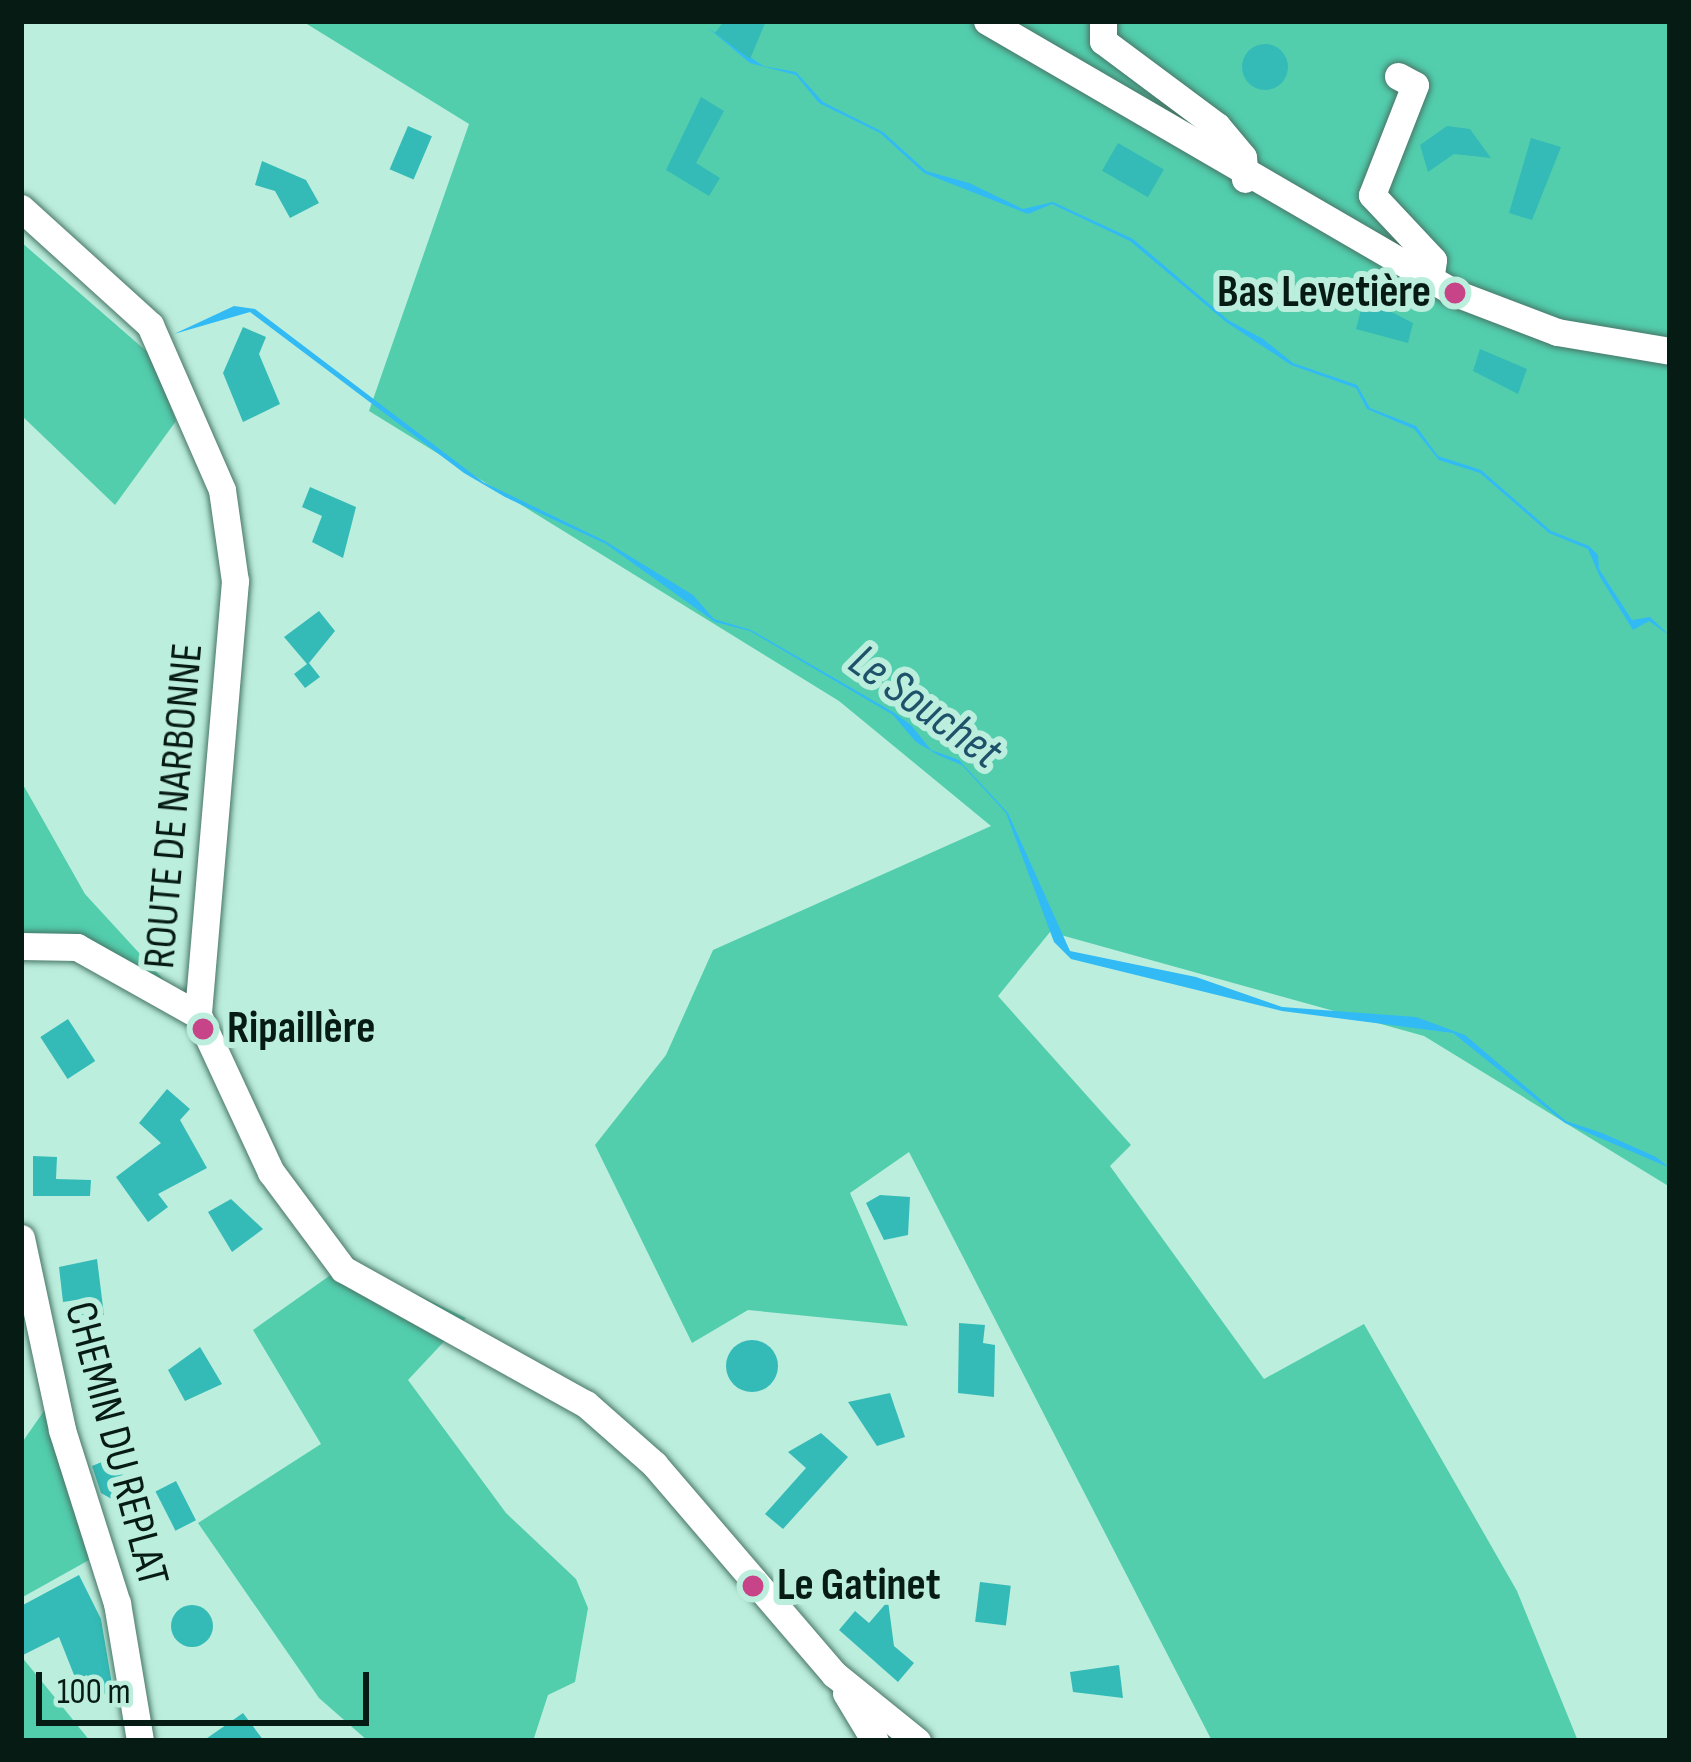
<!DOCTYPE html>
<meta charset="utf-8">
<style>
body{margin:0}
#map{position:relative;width:1691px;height:1762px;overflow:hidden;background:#bceedd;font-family:"Sofia Sans Condensed",sans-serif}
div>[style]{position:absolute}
.green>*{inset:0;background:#52cead}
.water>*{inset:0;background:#32baf5}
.building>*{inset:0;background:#34bbb7;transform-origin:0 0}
.round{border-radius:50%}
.roads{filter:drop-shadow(0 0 3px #477567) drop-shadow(0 0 3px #477567)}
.minor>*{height:27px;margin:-13.5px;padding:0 13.5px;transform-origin:13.5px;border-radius:13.5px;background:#fff}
.dots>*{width:33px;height:33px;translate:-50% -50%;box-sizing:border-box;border:6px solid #bceedd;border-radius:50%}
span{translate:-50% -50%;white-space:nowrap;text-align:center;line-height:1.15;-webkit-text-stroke:12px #bceedd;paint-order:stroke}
.poi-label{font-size:45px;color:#071b15;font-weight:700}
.right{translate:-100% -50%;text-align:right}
.left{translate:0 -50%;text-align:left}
.street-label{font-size:45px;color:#071b15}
.water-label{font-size:48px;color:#1e526a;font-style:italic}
.frame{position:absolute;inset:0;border:24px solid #071b15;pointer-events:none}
.scale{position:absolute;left:36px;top:1672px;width:333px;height:54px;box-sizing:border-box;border:6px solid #071b15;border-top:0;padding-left:15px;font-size:36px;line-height:42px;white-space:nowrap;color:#071b15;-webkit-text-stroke:9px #bceedd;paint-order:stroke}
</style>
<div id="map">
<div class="green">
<div style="clip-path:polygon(302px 21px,1670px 21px,1670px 1187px,1424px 1036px,1050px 932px,998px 996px,1131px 1145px,1110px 1166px,1264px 1379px,1364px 1324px,1517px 1591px,1578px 1741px,1212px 1741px,909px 1152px,850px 1193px,908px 1326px,748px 1310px,692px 1343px,595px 1145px,666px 1055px,713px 950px,991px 826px,839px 701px,369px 411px,469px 124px)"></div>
<div style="clip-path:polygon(21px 242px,152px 356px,176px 421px,115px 505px,21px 415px)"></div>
<div style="clip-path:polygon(21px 781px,85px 894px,186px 1004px,21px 933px)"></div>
<div style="clip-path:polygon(349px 1262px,466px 1318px,408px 1380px,506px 1513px,576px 1579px,588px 1608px,575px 1682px,548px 1695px,533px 1741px,368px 1741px,319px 1698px,198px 1523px,321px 1444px,253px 1330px)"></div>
<div style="clip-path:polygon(46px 1408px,98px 1555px,21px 1598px,21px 1444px)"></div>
<div style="clip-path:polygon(21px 1656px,61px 1705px,90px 1741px,21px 1741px)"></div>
</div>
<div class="water">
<div style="clip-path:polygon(707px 27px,763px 66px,796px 72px,823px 102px,883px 132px,926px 171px,969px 183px,1023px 209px,1053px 202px,1133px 239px,1228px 320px,1263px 339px,1293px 363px,1357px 385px,1370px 408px,1416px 426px,1438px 456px,1481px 470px,1551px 531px,1589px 546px,1598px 555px,1599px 569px,1632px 620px,1650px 617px,1670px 636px,1649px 621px,1633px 630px,1600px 577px,1588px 549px,1549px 533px,1480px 473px,1439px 460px,1414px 429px,1367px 409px,1356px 388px,1291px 365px,1226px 322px,1130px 241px,1052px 204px,1028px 214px,924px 173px,880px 133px,819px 103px,796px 75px,750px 63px)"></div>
<div style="clip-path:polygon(234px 306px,255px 309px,483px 482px,605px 541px,693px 595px,714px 619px,751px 630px,893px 712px,911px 725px,931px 750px,959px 760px,1008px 813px,1070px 951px,1196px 977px,1282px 1007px,1416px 1017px,1465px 1035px,1566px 1121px,1602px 1133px,1643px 1151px,1656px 1157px,1670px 1168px,1565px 1123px,1453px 1033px,1282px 1011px,1071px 959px,1054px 942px,1006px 813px,962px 765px,938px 755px,916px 742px,893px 715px,750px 631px,715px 622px,606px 544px,505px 497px,464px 473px,250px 312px,174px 334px)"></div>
</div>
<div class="building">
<div style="clip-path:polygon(724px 21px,766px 21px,750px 59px,715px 33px)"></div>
<div class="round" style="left:1242px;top:44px;width:46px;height:46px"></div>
<div style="clip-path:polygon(701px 97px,724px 111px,696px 163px,720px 178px,709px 196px,666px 170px)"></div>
<div style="left:408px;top:126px;width:26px;height:47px;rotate:23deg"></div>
<div style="clip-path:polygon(1447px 126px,1470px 129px,1491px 158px,1454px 154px,1428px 172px,1420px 145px)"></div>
<div style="clip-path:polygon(1531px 138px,1561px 147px,1532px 220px,1509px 213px)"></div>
<div style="left:1118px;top:143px;width:53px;height:32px;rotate:30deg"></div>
<div style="clip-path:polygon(262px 161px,306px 180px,319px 203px,290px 218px,275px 191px,255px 185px)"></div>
<div style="clip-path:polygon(1364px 298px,1413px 323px,1408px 343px,1356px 329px)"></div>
<div style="clip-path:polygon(243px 327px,266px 337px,259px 354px,280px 404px,243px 422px,223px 373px)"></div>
<div style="clip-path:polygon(1480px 349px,1527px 369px,1518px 394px,1473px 371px)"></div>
<div style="clip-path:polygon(310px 487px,356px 507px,343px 558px,312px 542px,322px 516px,302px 507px)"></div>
<div style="clip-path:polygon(319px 611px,335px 631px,309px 663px,320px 677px,305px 688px,294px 674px,307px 664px,284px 637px)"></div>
<div style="left:68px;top:1019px;width:50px;height:33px;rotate:57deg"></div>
<div style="clip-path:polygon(167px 1089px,190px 1109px,180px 1120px,207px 1168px,158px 1194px,168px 1207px,148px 1222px,116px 1177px,161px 1143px,139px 1123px)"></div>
<div style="clip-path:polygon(33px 1156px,57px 1157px,56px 1179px,91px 1180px,90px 1196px,33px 1196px)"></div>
<div style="clip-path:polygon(880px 1195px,910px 1197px,908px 1235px,884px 1240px,866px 1203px)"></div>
<div style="clip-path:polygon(231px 1199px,263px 1229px,232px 1252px,208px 1212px)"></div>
<div style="clip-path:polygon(97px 1259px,104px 1315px,79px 1318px,76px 1300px,63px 1302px,59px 1267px)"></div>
<div style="clip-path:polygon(959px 1323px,985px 1325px,983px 1343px,995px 1345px,994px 1397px,958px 1393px)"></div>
<div class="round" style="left:726px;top:1340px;width:52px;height:52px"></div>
<div style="clip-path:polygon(200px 1347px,222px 1384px,185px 1401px,168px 1370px)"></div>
<div style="clip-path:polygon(890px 1393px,905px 1437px,877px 1446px,848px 1402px)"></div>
<div style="clip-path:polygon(821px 1433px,848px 1457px,783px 1529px,765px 1514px,806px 1468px,788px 1452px)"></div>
<div style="clip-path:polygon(114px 1457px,132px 1494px,117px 1502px,101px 1493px,92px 1466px)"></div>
<div style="left:176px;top:1481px;width:44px;height:23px;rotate:63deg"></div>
<div style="clip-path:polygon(79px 1575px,101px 1619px,113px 1690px,97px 1697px,87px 1675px,76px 1680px,59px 1637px,21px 1656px,21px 1606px)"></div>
<div style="left:980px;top:1582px;width:31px;height:40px;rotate:7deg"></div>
<div style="clip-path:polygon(888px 1601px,894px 1646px,914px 1663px,898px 1682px,839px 1630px,855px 1611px,869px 1623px)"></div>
<div class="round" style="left:171px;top:1605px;width:42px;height:42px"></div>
<div style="clip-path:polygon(1119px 1665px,1123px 1698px,1073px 1692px,1070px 1672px)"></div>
<div style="clip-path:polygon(243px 1713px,264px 1741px,203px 1741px)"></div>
</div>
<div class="roads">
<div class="minor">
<div style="left:987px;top:21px;width:541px;rotate:30.17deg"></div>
<div style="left:1455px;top:293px;width:109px;rotate:20.9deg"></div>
<div style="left:1557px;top:332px;width:115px;rotate:9.5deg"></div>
<div style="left:1103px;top:21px;width:20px;rotate:90deg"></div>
<div style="left:1103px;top:41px;width:142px;rotate:36.7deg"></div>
<div style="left:1217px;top:126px;width:40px;rotate:50deg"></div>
<div style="left:1243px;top:157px;width:22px;rotate:85deg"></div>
<div style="left:1398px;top:76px;width:19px;rotate:28deg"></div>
<div style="left:1415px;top:85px;width:118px;rotate:111.4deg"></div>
<div style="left:1372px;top:195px;width:89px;rotate:46.8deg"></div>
<div style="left:1433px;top:260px;width:21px;rotate:98deg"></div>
<div style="left:21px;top:208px;width:174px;rotate:42.2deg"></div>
<div style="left:150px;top:325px;width:180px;rotate:66.4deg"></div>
<div style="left:222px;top:490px;width:92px;rotate:81.9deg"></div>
<div style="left:235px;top:581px;width:436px;rotate:94.9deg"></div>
<div style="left:198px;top:1015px;width:173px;rotate:65.1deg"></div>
<div style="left:271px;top:1172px;width:121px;rotate:53.4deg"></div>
<div style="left:343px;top:1269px;width:278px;rotate:29.1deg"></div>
<div style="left:586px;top:1404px;width:91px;rotate:41.4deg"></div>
<div style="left:654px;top:1464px;width:277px;rotate:49.4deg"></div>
<div style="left:834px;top:1674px;width:107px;rotate:38.9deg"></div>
<div style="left:21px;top:946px;width:56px;rotate:1deg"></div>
<div style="left:77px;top:947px;width:139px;rotate:29.3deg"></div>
<div style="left:21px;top:1238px;width:196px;rotate:77.9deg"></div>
<div style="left:62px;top:1430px;width:182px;rotate:72.4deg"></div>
<div style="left:117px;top:1603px;width:140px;rotate:80.5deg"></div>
<div style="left:846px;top:1693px;width:56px;rotate:58.9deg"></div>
</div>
</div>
<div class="dots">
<div style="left:1455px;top:293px;background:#c84488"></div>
<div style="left:203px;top:1029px;background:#c84488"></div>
<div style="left:753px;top:1586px;background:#c84488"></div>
</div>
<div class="poi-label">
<span class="right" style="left:1431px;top:293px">Bas Levetière</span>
<span class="left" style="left:227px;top:1029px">Ripaillère</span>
<span class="left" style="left:777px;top:1586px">Le Gatinet</span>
</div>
<div class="street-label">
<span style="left:174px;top:806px;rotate:-85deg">ROUTE DE NARBONNE</span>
<span style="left:116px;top:1444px;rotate:75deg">CHEMIN DU REPLAT</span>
</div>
<div class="water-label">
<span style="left:925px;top:707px;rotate:36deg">Le Souchet</span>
</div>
<div class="frame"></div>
<div class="scale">100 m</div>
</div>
